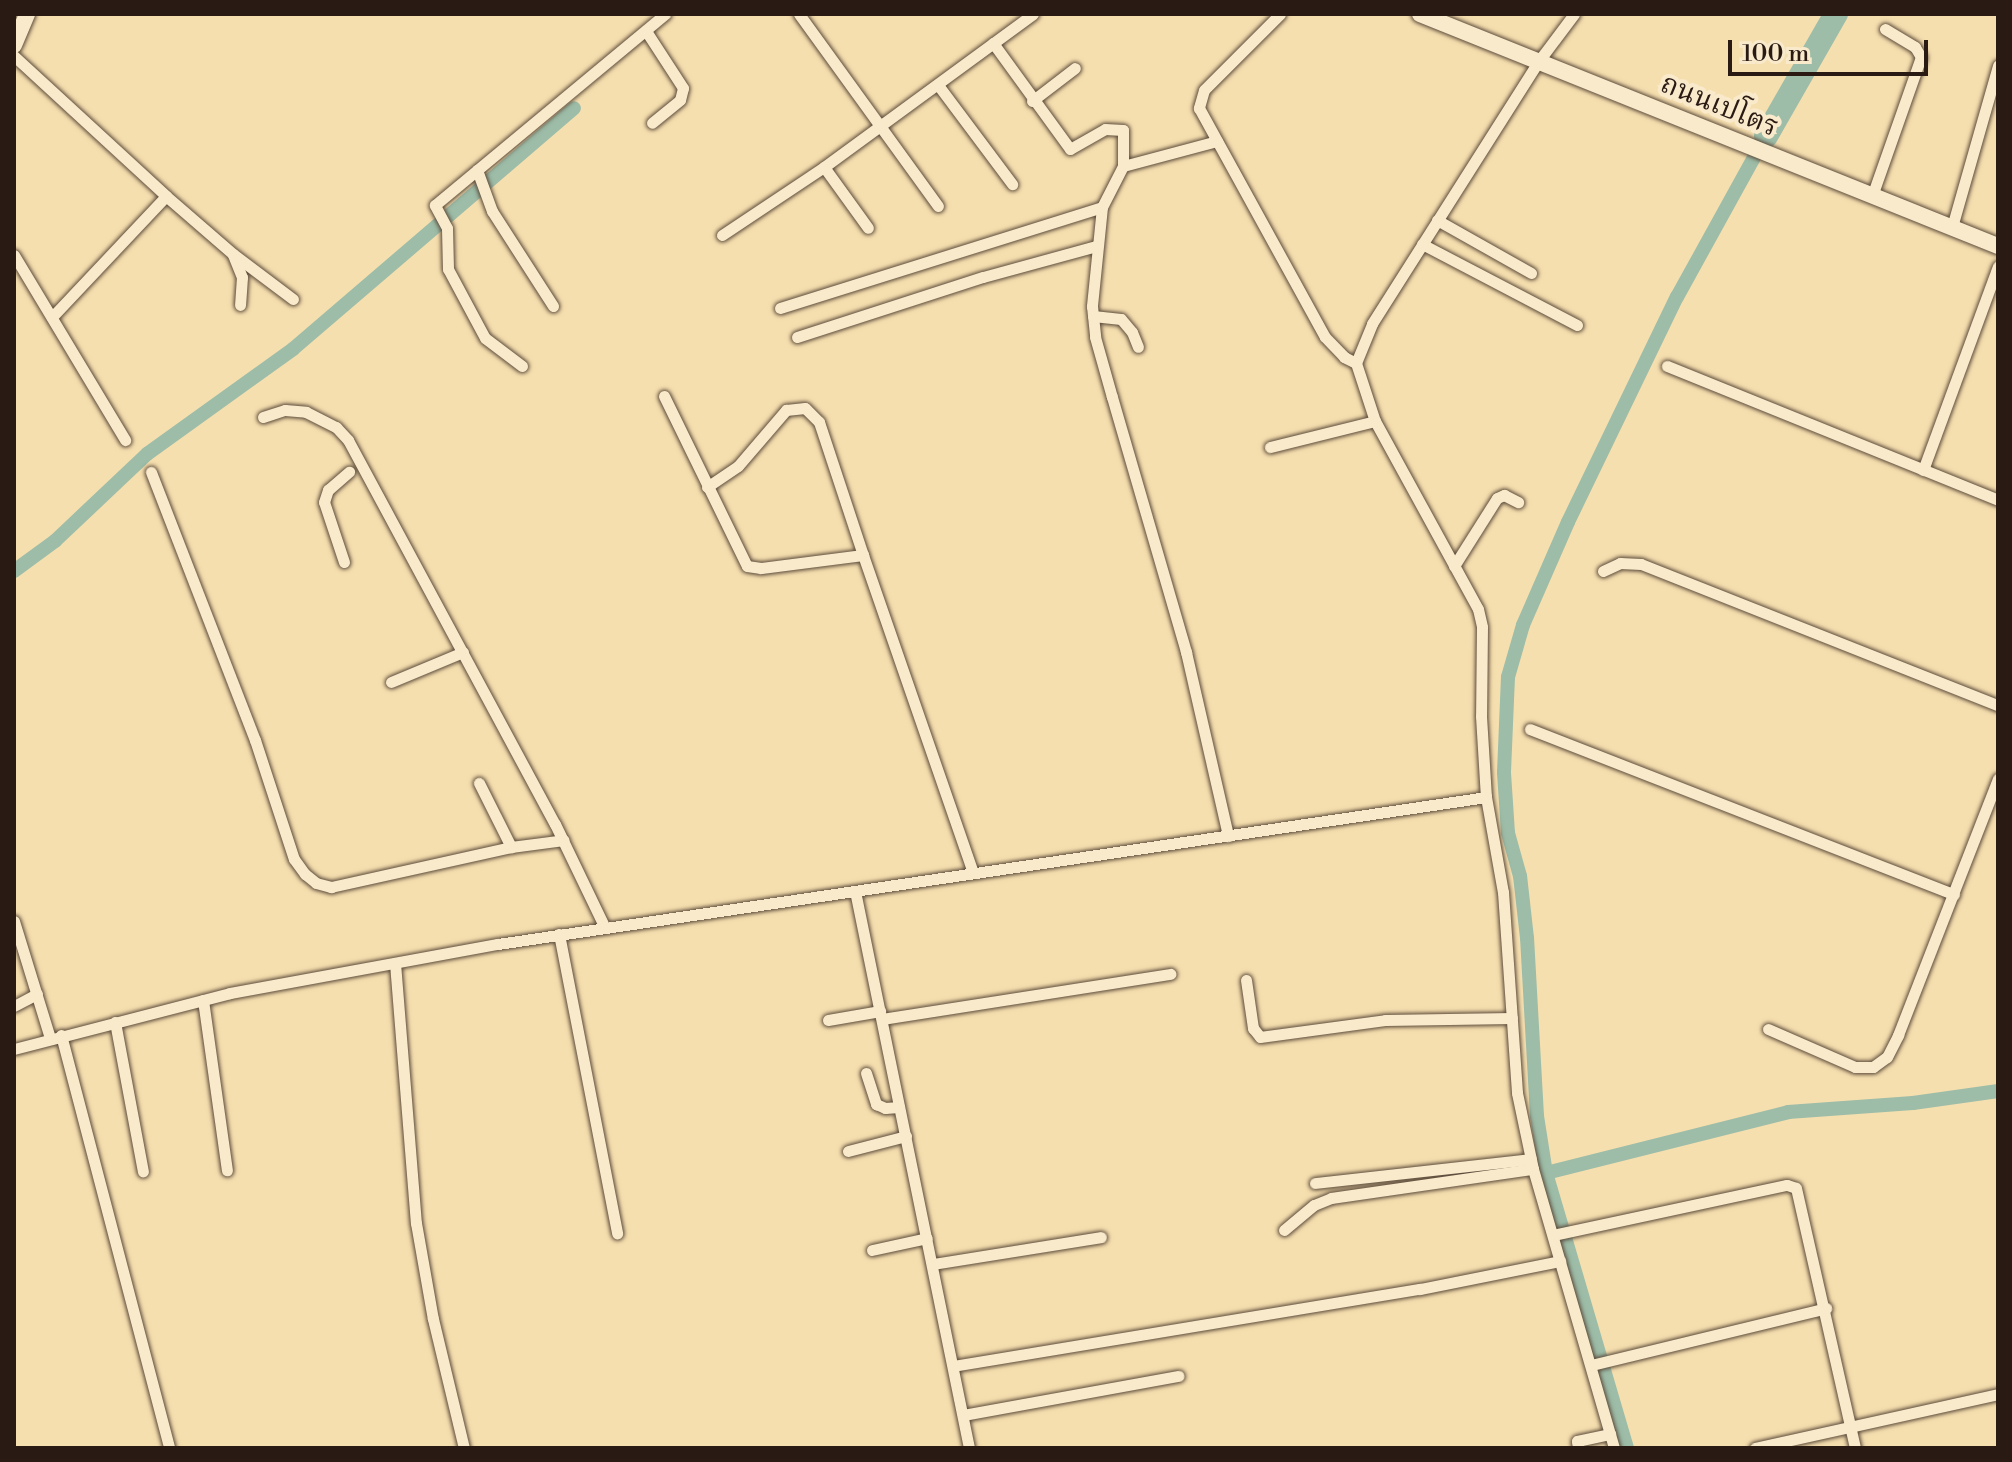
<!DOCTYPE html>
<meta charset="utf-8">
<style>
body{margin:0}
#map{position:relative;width:2012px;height:1462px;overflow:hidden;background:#f6dfaf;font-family:"Libre Bodoni","Noto Serif Thai",serif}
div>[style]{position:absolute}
.canal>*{height:14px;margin:-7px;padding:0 7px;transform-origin:7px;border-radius:7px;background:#9dbda8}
.river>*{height:24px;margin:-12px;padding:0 12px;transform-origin:12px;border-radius:12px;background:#9dbda8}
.roads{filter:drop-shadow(0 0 2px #5c4b3b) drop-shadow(0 0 2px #5c4b3b)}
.street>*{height:11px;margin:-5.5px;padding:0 5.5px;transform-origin:5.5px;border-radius:5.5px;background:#f9eacb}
.secondary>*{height:16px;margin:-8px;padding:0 8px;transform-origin:8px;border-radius:8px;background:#f9eacb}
span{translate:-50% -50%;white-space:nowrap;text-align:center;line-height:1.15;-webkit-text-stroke:8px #f9eacb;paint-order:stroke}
.street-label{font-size:28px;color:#291a14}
.frame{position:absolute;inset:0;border:16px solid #291a14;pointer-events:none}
.scale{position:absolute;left:1728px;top:40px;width:200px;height:36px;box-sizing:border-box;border:4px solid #291a14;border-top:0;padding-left:10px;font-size:24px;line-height:28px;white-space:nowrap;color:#291a14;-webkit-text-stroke:6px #f9eacb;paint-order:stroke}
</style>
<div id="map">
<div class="canal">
<div style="left:14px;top:571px;width:51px;rotate:-36.2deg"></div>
<div style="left:55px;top:541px;width:127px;rotate:-43.4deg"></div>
<div style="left:147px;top:454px;width:180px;rotate:-35.7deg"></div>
<div style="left:293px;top:349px;width:370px;rotate:-40.6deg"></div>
<div style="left:1546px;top:1173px;width:250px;rotate:-14.1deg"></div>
<div style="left:1788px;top:1112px;width:125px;rotate:-4.1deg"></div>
<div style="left:1913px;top:1103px;width:86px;rotate:-8deg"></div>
<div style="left:1627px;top:1448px;width:287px;rotate:-106.4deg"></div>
<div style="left:1546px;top:1173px;width:58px;rotate:-99deg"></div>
<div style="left:1537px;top:1116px;width:178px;rotate:-93.2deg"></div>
<div style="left:1527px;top:938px;width:62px;rotate:-96.4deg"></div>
<div style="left:1520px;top:876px;width:45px;rotate:-105.6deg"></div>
<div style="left:1508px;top:833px;width:61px;rotate:-93.8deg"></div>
<div style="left:1504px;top:772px;width:95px;rotate:-87.6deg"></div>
<div style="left:1508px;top:677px;width:54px;rotate:-73.9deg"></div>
<div style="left:1523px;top:625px;width:112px;rotate:-66.4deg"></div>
<div style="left:1568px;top:522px;width:250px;rotate:-64.2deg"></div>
<div style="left:1677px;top:297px;width:184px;rotate:-61.1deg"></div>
</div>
<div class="river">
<div style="left:1766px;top:136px;width:141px;rotate:-60.2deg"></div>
</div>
<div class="roads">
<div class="street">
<div style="left:799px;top:14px;width:237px;rotate:54.1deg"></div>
<div style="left:1280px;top:14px;width:107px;rotate:135deg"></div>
<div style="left:1204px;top:90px;width:19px;rotate:106deg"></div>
<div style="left:1199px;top:108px;width:261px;rotate:61.2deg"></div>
<div style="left:1325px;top:337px;width:28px;rotate:46deg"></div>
<div style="left:1344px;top:357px;width:13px;rotate:27deg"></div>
<div style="left:1574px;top:14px;width:60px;rotate:126.9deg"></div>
<div style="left:1538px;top:62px;width:310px;rotate:122.4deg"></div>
<div style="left:1372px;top:324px;width:42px;rotate:112.3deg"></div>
<div style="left:1356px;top:363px;width:61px;rotate:71.9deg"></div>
<div style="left:1375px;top:421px;width:214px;rotate:61.3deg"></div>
<div style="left:1478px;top:609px;width:18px;rotate:77deg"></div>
<div style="left:1482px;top:627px;width:89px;rotate:90.6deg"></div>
<div style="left:1481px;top:716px;width:81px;rotate:86.5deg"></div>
<div style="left:1486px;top:797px;width:97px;rotate:79.9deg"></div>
<div style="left:1503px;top:892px;width:201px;rotate:86deg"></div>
<div style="left:1517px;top:1093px;width:78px;rotate:78.1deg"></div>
<div style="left:1533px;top:1169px;width:291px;rotate:73.8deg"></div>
<div style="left:646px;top:31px;width:68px;rotate:57deg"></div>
<div style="left:683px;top:88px;width:12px;rotate:104deg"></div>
<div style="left:680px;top:100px;width:36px;rotate:141deg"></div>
<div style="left:993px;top:43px;width:131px;rotate:54deg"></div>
<div style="left:1070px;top:149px;width:40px;rotate:-29.7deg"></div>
<div style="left:1105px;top:129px;width:18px;rotate:3deg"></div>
<div style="left:1123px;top:130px;width:36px;rotate:90deg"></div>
<div style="left:14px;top:56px;width:207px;rotate:42.6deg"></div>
<div style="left:166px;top:196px;width:89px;rotate:40.9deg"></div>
<div style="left:233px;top:254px;width:75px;rotate:36.9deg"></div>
<div style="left:938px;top:85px;width:124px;rotate:53.2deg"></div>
<div style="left:1032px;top:101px;width:54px;rotate:-37.5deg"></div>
<div style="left:1217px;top:141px;width:97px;rotate:165.1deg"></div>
<div style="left:1123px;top:166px;width:46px;rotate:117.1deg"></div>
<div style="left:1102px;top:207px;width:100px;rotate:95.8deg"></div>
<div style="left:1092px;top:306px;width:31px;rotate:84deg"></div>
<div style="left:1095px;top:337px;width:62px;rotate:74.2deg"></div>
<div style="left:1112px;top:397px;width:266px;rotate:73.8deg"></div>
<div style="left:1186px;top:652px;width:189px;rotate:77.1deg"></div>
<div style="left:824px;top:167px;width:75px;rotate:54.2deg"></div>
<div style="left:477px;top:170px;width:44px;rotate:69.9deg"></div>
<div style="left:492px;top:211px;width:113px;rotate:57.3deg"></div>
<div style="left:1872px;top:196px;width:147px;rotate:-70.6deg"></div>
<div style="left:1921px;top:57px;width:12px;rotate:-121deg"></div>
<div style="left:1915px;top:47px;width:35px;rotate:-149deg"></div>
<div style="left:1437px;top:220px;width:108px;rotate:29.4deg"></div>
<div style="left:1952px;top:227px;width:168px;rotate:-74.1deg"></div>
<div style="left:722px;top:235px;width:123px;rotate:-33.7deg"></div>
<div style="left:824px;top:167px;width:259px;rotate:-36.2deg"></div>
<div style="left:1422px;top:244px;width:175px;rotate:27.6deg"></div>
<div style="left:14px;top:255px;width:216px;rotate:59deg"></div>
<div style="left:233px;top:255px;width:24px;rotate:68deg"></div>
<div style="left:242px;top:277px;width:28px;rotate:94deg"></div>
<div style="left:780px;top:308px;width:337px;rotate:-17.4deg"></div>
<div style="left:1093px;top:316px;width:28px;rotate:6deg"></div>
<div style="left:1121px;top:319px;width:17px;rotate:50deg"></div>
<div style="left:1132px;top:332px;width:16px;rotate:68deg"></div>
<div style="left:52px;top:317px;width:166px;rotate:-46.7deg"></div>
<div style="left:797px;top:337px;width:195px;rotate:-17.9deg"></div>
<div style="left:983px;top:277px;width:117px;rotate:-15.3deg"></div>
<div style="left:522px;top:366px;width:46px;rotate:-142.9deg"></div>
<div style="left:485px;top:338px;width:78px;rotate:-118.2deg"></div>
<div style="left:448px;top:269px;width:41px;rotate:-91.4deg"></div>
<div style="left:447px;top:228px;width:26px;rotate:-118deg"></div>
<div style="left:435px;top:205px;width:299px;rotate:-39.7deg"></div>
<div style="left:1667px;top:366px;width:357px;rotate:22deg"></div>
<div style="left:664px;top:396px;width:189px;rotate:64deg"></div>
<div style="left:747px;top:566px;width:14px;rotate:8deg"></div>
<div style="left:761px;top:568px;width:103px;rotate:-7.3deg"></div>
<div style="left:863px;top:555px;width:336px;rotate:70.9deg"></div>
<div style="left:263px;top:417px;width:23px;rotate:-18deg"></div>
<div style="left:285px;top:410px;width:21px;rotate:5deg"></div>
<div style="left:306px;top:412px;width:34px;rotate:27deg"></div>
<div style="left:336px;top:427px;width:18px;rotate:47deg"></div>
<div style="left:348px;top:440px;width:436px;rotate:61.7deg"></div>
<div style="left:555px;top:824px;width:115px;rotate:64.3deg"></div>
<div style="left:1270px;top:447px;width:108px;rotate:-13.9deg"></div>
<div style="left:1923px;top:470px;width:217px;rotate:-69.8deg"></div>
<div style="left:151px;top:472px;width:287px;rotate:68.8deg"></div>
<div style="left:255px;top:740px;width:125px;rotate:71.9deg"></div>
<div style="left:294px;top:859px;width:19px;rotate:54deg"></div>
<div style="left:305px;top:874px;width:14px;rotate:39deg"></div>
<div style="left:316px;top:883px;width:16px;rotate:15deg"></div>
<div style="left:331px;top:887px;width:184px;rotate:-12.5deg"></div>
<div style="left:511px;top:847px;width:53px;rotate:-7.5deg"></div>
<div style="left:707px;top:487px;width:37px;rotate:-34deg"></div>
<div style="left:738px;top:466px;width:74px;rotate:-49.4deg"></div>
<div style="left:786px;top:410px;width:19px;rotate:-6deg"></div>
<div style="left:805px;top:408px;width:20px;rotate:45deg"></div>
<div style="left:819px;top:422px;width:140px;rotate:71.7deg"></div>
<div style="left:344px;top:562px;width:63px;rotate:-108.4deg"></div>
<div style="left:324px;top:502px;width:13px;rotate:-72deg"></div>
<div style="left:328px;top:490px;width:28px;rotate:-41deg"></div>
<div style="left:1454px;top:566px;width:80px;rotate:-57.7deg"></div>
<div style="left:1497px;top:498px;width:8px;rotate:-23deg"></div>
<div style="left:1504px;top:495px;width:16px;rotate:27deg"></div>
<div style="left:1603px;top:571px;width:19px;rotate:-25deg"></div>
<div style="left:1620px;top:563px;width:21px;rotate:3deg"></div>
<div style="left:1641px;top:564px;width:384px;rotate:21.6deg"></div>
<div style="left:391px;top:682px;width:78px;rotate:-22.6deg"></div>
<div style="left:1530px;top:729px;width:455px;rotate:21.3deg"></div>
<div style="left:479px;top:783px;width:72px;rotate:63.4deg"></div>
<div style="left:855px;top:891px;width:569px;rotate:78.43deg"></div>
<div style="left:14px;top:921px;width:122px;rotate:72.9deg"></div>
<div style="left:559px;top:934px;width:305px;rotate:79deg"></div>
<div style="left:395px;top:963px;width:261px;rotate:85.4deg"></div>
<div style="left:416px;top:1223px;width:97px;rotate:80deg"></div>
<div style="left:433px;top:1319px;width:133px;rotate:76.5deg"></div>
<div style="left:1246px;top:980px;width:49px;rotate:81.7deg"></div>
<div style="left:1253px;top:1028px;width:11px;rotate:52deg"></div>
<div style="left:1260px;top:1037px;width:126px;rotate:-7.7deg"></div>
<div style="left:1385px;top:1020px;width:127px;rotate:-0.9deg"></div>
<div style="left:203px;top:1000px;width:172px;rotate:82deg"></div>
<div style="left:14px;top:1006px;width:26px;rotate:-28deg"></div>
<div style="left:882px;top:1019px;width:292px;rotate:-8.9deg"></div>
<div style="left:828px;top:1020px;width:53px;rotate:-9.8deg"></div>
<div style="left:115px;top:1022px;width:152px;rotate:79.4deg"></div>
<div style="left:1768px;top:1029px;width:95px;rotate:23.6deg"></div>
<div style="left:1855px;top:1067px;width:18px"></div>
<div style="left:1873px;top:1067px;width:17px;rotate:-36deg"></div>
<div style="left:1887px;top:1057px;width:25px;rotate:-63deg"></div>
<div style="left:1898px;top:1035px;width:275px;rotate:-68.7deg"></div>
<div style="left:61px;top:1035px;width:427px;rotate:75.3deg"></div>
<div style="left:14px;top:1049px;width:223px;rotate:-14.5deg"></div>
<div style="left:230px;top:993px;width:272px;rotate:-10.4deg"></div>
<div style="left:498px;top:944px;width:999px;rotate:-8.46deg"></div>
<div style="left:866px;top:1073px;width:33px;rotate:72deg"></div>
<div style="left:876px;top:1104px;width:10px;rotate:24deg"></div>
<div style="left:885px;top:1108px;width:14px;rotate:-4deg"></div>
<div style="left:848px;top:1151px;width:60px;rotate:-14.5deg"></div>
<div style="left:1315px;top:1183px;width:217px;rotate:-6.3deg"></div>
<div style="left:1284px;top:1230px;width:39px;rotate:-40deg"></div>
<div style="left:1314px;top:1205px;width:18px;rotate:-22deg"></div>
<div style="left:1331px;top:1198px;width:204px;rotate:-8.2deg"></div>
<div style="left:1553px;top:1235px;width:239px;rotate:-12.1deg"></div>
<div style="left:1787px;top:1185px;width:9px;rotate:18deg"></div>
<div style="left:1796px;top:1188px;width:267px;rotate:77.2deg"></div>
<div style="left:872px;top:1250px;width:56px;rotate:-12.3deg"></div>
<div style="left:933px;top:1264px;width:170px;rotate:-9.1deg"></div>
<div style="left:1591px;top:1365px;width:242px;rotate:-13.6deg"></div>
<div style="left:953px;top:1366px;width:473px;rotate:-9.4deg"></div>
<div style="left:1420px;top:1289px;width:143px;rotate:-11.3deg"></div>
<div style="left:963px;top:1415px;width:219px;rotate:-10.3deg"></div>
<div style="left:1578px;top:1448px;width:7px;rotate:-98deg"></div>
<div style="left:1577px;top:1441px;width:34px;rotate:-12deg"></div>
<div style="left:1755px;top:1448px;width:249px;rotate:-12.5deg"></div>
</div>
<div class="secondary">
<div style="left:1420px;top:14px;width:623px;rotate:21.87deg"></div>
<div style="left:14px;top:45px;width:34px;rotate:-67deg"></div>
</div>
</div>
<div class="street-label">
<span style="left:1719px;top:106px;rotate:22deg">ถนนเปโตร</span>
</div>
<div class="frame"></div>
<div class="scale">100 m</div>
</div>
